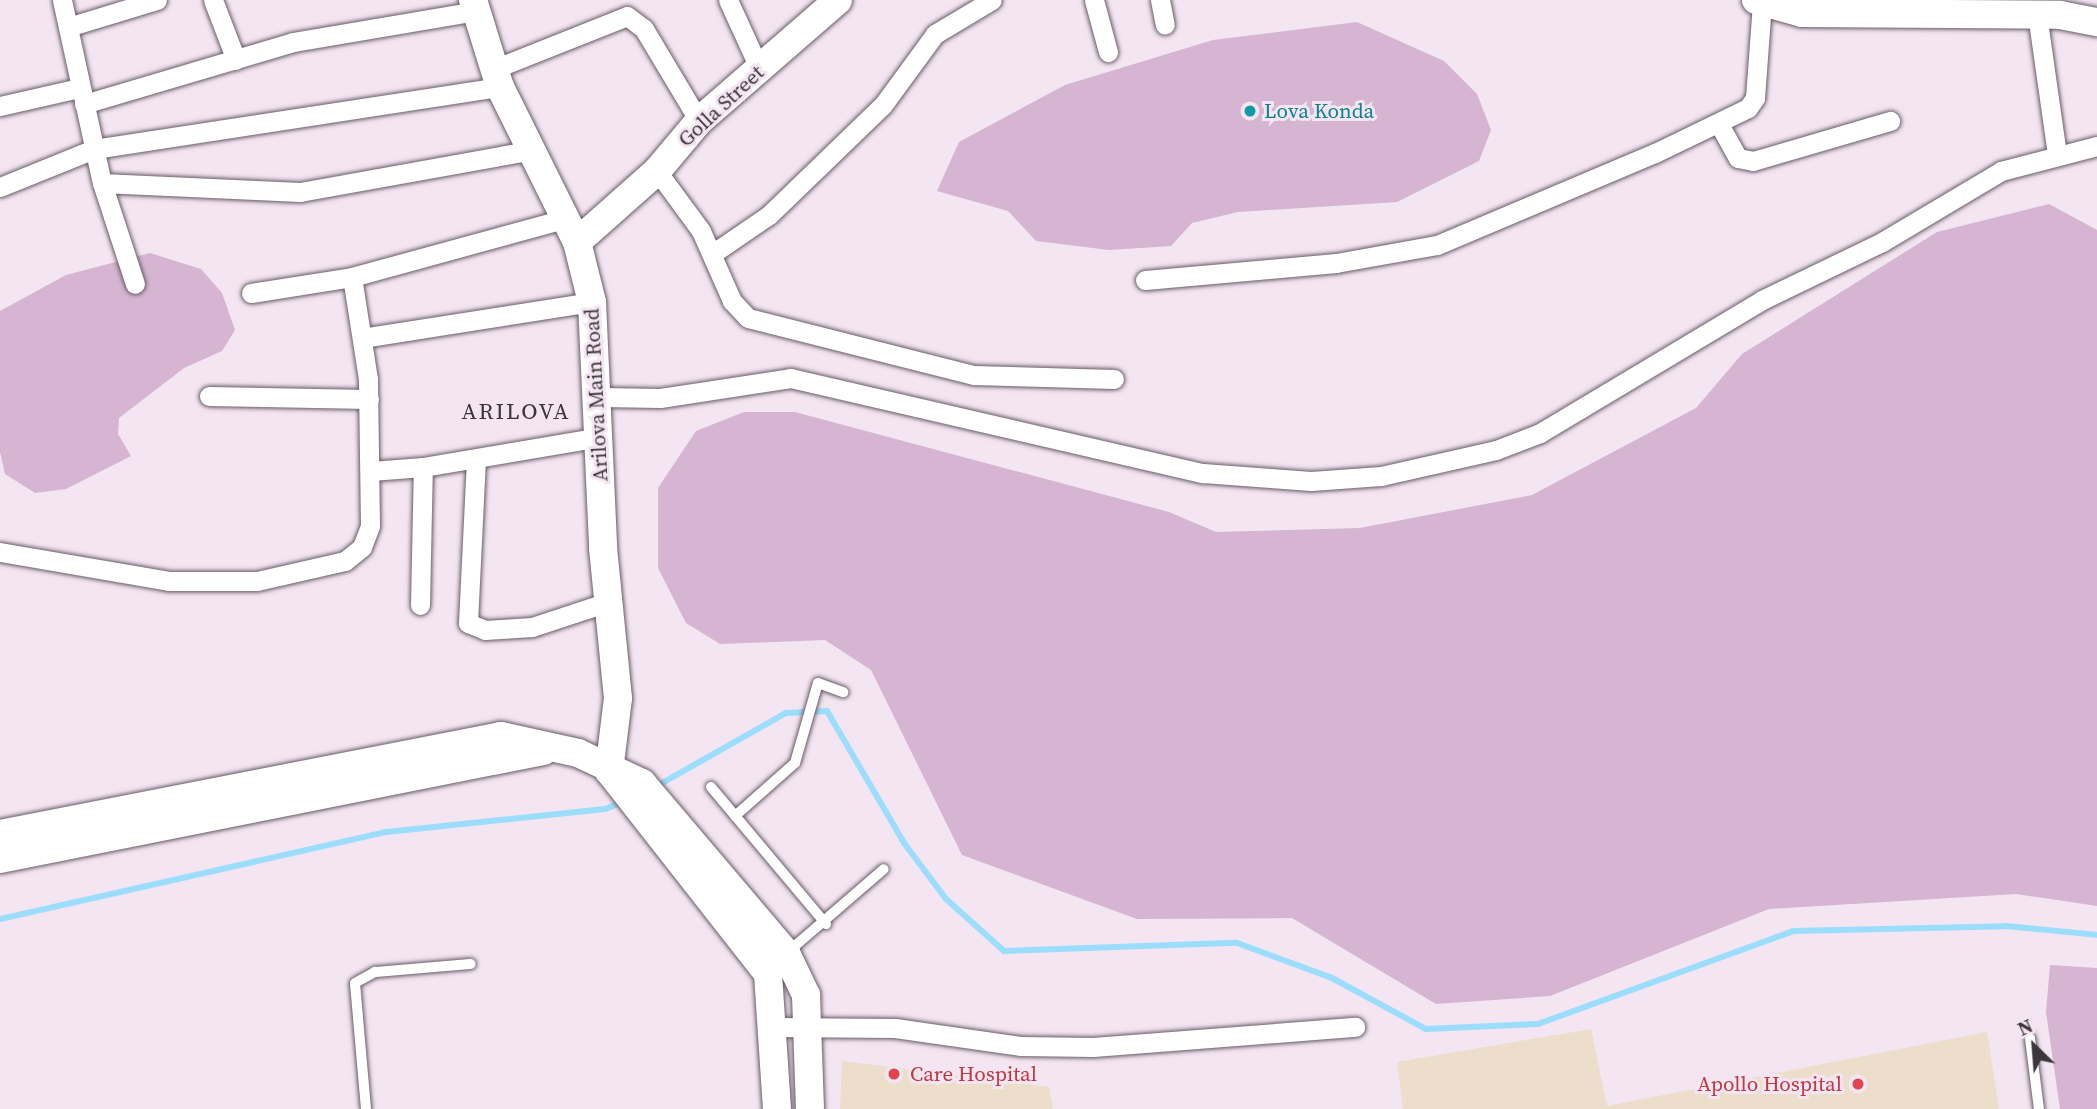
<!DOCTYPE html>
<style>
body{margin:0}
#map{position:relative;width:2097px;height:1109px;overflow:hidden;background:#f3e5f1;font-family:"Source Serif 4",serif}
div>[style]{position:absolute}
.medical>*{inset:0;background:#ecdecb}
.green>*{inset:0;background:#d5b5d1}
.stream>*{height:6px;margin:-3px;padding:0 3px;transform-origin:3px;border-radius:3px;background:#9cddfb}
.roads{filter:drop-shadow(0 0 2px #685c67) drop-shadow(0 0 2px #685c67)}
.lane>*{height:10px;margin:-5px;padding:0 5px;transform-origin:5px;border-radius:5px;background:#fff}
.street>*{height:19px;margin:-9.5px;padding:0 9.5px;transform-origin:9.5px;border-radius:9.5px;background:#fff}
.secondary>*{height:28px;margin:-14px;padding:0 14px;transform-origin:14px;border-radius:14px;background:#fff}
.dots>*{width:19px;height:19px;translate:-50% -50%;box-sizing:border-box;border:4px solid #f3e5f1;border-radius:50%}
span{translate:-50% -50%;white-space:nowrap;text-align:center;line-height:1.15;-webkit-text-stroke:6px #f3e5f1;paint-order:stroke}
.street-label{font-size:21px;color:#3c373c}
.culture-label{font-size:21px;color:#0d838f}
.left{translate:0 -50%;text-align:left}
.health-label{font-size:21px;color:#be3a42}
.right{translate:-100% -50%;text-align:right}
.neighbourhood-label{font-size:23px;color:#3d333c;letter-spacing:2px}
.north{position:absolute;left:1999px;top:1011px;width:70px;height:70px;-webkit-text-stroke:5px #f3e5f1;paint-order:stroke;rotate:335deg;font-size:19px;font-weight:700;line-height:28px;text-align:center;color:#3c373c}
.north::after{content:'';display:block;margin:auto;width:24px;height:32px;background:#3c373c;clip-path:polygon(50% 0,100% 100%,50% 72%,0 100%)}
</style>
<div id="map">
<div class="medical">
<div style="clip-path:polygon(1591px 1029px,1607px 1106px,1987px 1032px,1999px 1109px,1403px 1109px,1397px 1062px)"></div>
<div style="clip-path:polygon(842px 1061px,1049px 1087px,1053px 1109px,840px 1109px)"></div>
</div>
<div class="green">
<div style="clip-path:polygon(1357px 22px,1444px 61px,1477px 94px,1491px 130px,1479px 161px,1397px 202px,1238px 212px,1192px 223px,1171px 246px,1109px 250px,1036px 241px,1008px 211px,937px 191px,959px 142px,1065px 85px,1213px 40px)"></div>
<div style="clip-path:polygon(2049px 204px,2097px 230px,2097px 906px,2016px 894px,1769px 909px,1550px 996px,1436px 1004px,1292px 918px,1137px 919px,962px 855px,871px 670px,825px 640px,720px 644px,686px 623px,658px 568px,658px 488px,696px 431px,744px 412px,795px 412px,1169px 512px,1216px 532px,1360px 528px,1532px 495px,1696px 408px,1742px 354px,1937px 232px)"></div>
<div style="clip-path:polygon(150px 253px,201px 269px,222px 293px,235px 330px,222px 351px,184px 368px,119px 418px,118px 434px,131px 456px,66px 489px,35px 493px,5px 474px,0 452px,0 311px,66px 275px)"></div>
<div style="clip-path:polygon(2050px 965px,2097px 968px,2097px 1109px,2060px 1109px,2046px 1012px)"></div>
</div>
<div class="stream">
<div style="left:655px;top:787px;width:150px;rotate:-29.5deg"></div>
<div style="left:786px;top:713px;width:41px;rotate:-2.8deg"></div>
<div style="left:827px;top:711px;width:153px;rotate:59.7deg"></div>
<div style="left:904px;top:843px;width:70px;rotate:53.1deg"></div>
<div style="left:946px;top:899px;width:78px;rotate:41.9deg"></div>
<div style="left:1004px;top:951px;width:233px;rotate:-2deg"></div>
<div style="left:1237px;top:943px;width:101px;rotate:20.2deg"></div>
<div style="left:1332px;top:978px;width:107px;rotate:28.5deg"></div>
<div style="left:1426px;top:1029px;width:112px;rotate:-2.6deg"></div>
<div style="left:1538px;top:1024px;width:271px;rotate:-20deg"></div>
<div style="left:1793px;top:931px;width:213px;rotate:-1.3deg"></div>
<div style="left:2006px;top:926px;width:91px;rotate:5.6deg"></div>
<div style="left:0;top:919px;width:396px;rotate:-12.7deg"></div>
<div style="left:386px;top:832px;width:220px;rotate:-6deg"></div>
<div style="left:605px;top:809px;width:19px;rotate:-21deg"></div>
</div>
<div class="roads">
<div class="lane">
<div style="left:711px;top:787px;width:179px;rotate:50deg"></div>
<div style="left:735px;top:816px;width:80px;rotate:-41.5deg"></div>
<div style="left:795px;top:763px;width:83px;rotate:-74deg"></div>
<div style="left:818px;top:683px;width:27px;rotate:20deg"></div>
<div style="left:789px;top:951px;width:125px;rotate:-40.8deg"></div>
<div style="left:2030px;top:1038px;width:72px;rotate:82.8deg"></div>
<div style="left:366px;top:1109px;width:126px;rotate:-95deg"></div>
<div style="left:355px;top:983px;width:23px;rotate:-29deg"></div>
<div style="left:375px;top:972px;width:96px;rotate:-4.8deg"></div>
</div>
<div class="street">
<div style="left:62px;top:0;width:187px;rotate:77.7deg"></div>
<div style="left:102px;top:183px;width:106px;rotate:71.9deg"></div>
<div style="left:213px;top:0;width:64px;rotate:69deg"></div>
<div style="left:728px;top:0;width:77px;rotate:65.4deg"></div>
<div style="left:1094px;top:0;width:54px;rotate:74.9deg"></div>
<div style="left:1160px;top:0;width:25px;rotate:79deg"></div>
<div style="left:2037px;top:14px;width:141px;rotate:81.9deg"></div>
<div style="left:68px;top:27px;width:93px;rotate:-16.9deg"></div>
<div style="left:494px;top:69px;width:143px;rotate:-21.7deg"></div>
<div style="left:627px;top:16px;width:21px;rotate:37deg"></div>
<div style="left:644px;top:29px;width:107px;rotate:59.1deg"></div>
<div style="left:84px;top:104px;width:218px;rotate:-16.5deg"></div>
<div style="left:293px;top:42px;width:186px;rotate:-9.6deg"></div>
<div style="left:0;top:106px;width:81px;rotate:-12.8deg"></div>
<div style="left:1719px;top:124px;width:39px;rotate:61deg"></div>
<div style="left:1738px;top:158px;width:15px;rotate:11deg"></div>
<div style="left:1753px;top:161px;width:143px;rotate:-16.3deg"></div>
<div style="left:657px;top:171px;width:74px;rotate:53.7deg"></div>
<div style="left:701px;top:231px;width:77px;rotate:66.1deg"></div>
<div style="left:732px;top:301px;width:23px;rotate:47deg"></div>
<div style="left:748px;top:318px;width:233px;rotate:14.2deg"></div>
<div style="left:974px;top:375px;width:140px;rotate:1.6deg"></div>
<div style="left:102px;top:183px;width:198px;rotate:2.6deg"></div>
<div style="left:300px;top:192px;width:232px;rotate:-10.2deg"></div>
<div style="left:0;top:187px;width:101px;rotate:-22deg"></div>
<div style="left:94px;top:149px;width:411px;rotate:-8.7deg"></div>
<div style="left:712px;top:254px;width:69px;rotate:-34.4deg"></div>
<div style="left:769px;top:215px;width:158px;rotate:-44deg"></div>
<div style="left:883px;top:105px;width:88px;rotate:-53.8deg"></div>
<div style="left:935px;top:34px;width:66px;rotate:-30.8deg"></div>
<div style="left:1145px;top:280px;width:192px;rotate:-5.1deg"></div>
<div style="left:1336px;top:263px;width:103px;rotate:-10.1deg"></div>
<div style="left:1437px;top:245px;width:237px;rotate:-22.9deg"></div>
<div style="left:1655px;top:153px;width:103px;rotate:-25.8deg"></div>
<div style="left:1748px;top:108px;width:12px;rotate:-55deg"></div>
<div style="left:1755px;top:98px;width:96px;rotate:-85.8deg"></div>
<div style="left:251px;top:293px;width:102px;rotate:-9deg"></div>
<div style="left:352px;top:277px;width:220px;rotate:-15.3deg"></div>
<div style="left:362px;top:338px;width:233px;rotate:-8.9deg"></div>
<div style="left:209px;top:396px;width:160px;rotate:1.1deg"></div>
<div style="left:601px;top:397px;width:59px;rotate:1deg"></div>
<div style="left:660px;top:398px;width:132px;rotate:-8.7deg"></div>
<div style="left:790px;top:378px;width:424px;rotate:13deg"></div>
<div style="left:1203px;top:473px;width:108px;rotate:4.2deg"></div>
<div style="left:1311px;top:481px;width:70px;rotate:-4.1deg"></div>
<div style="left:1381px;top:476px;width:118px;rotate:-12.7deg"></div>
<div style="left:1496px;top:450px;width:47px;rotate:-21.1deg"></div>
<div style="left:1540px;top:433px;width:259px;rotate:-30.9deg"></div>
<div style="left:1762px;top:300px;width:133px;rotate:-25.8deg"></div>
<div style="left:1882px;top:242px;width:139px;rotate:-30.8deg"></div>
<div style="left:2001px;top:171px;width:99px;rotate:-14.6deg"></div>
<div style="left:476px;top:459px;width:164px;rotate:92.8deg"></div>
<div style="left:468px;top:623px;width:18px;rotate:22deg"></div>
<div style="left:485px;top:630px;width:47px;rotate:-3.7deg"></div>
<div style="left:532px;top:627px;width:80px;rotate:-18.2deg"></div>
<div style="left:371px;top:471px;width:52px;rotate:-4.4deg"></div>
<div style="left:0;top:552px;width:171px;rotate:9.7deg"></div>
<div style="left:169px;top:581px;width:88px"></div>
<div style="left:257px;top:581px;width:90px;rotate:-12.8deg"></div>
<div style="left:345px;top:561px;width:22px;rotate:-39deg"></div>
<div style="left:362px;top:547px;width:22px;rotate:-69deg"></div>
<div style="left:370px;top:526px;width:147px;rotate:-90.8deg"></div>
<div style="left:368px;top:379px;width:103px;rotate:-98.9deg"></div>
<div style="left:420px;top:605px;width:138px;rotate:-88.8deg"></div>
<div style="left:423px;top:467px;width:180px;rotate:-9.6deg"></div>
<div style="left:774px;top:1027px;width:121px;rotate:0.5deg"></div>
<div style="left:895px;top:1028px;width:126px;rotate:8.2deg"></div>
<div style="left:1020px;top:1046px;width:73px;rotate:0.8deg"></div>
<div style="left:1093px;top:1047px;width:263px;rotate:-4.4deg"></div>
</div>
<div class="secondary">
<div style="left:473px;top:0;width:91px;rotate:72.8deg"></div>
<div style="left:500px;top:87px;width:173px;rotate:63.6deg"></div>
<div style="left:577px;top:242px;width:62px;rotate:76deg"></div>
<div style="left:592px;top:302px;width:246px;rotate:87.4deg"></div>
<div style="left:603px;top:548px;width:151px;rotate:84.3deg"></div>
<div style="left:618px;top:698px;width:74px;rotate:97deg"></div>
<div style="left:609px;top:771px;width:258px;rotate:51.9deg"></div>
<div style="left:768px;top:974px;width:135px;rotate:86.2deg"></div>
<div style="left:1756px;top:0;width:48px;rotate:15.8deg"></div>
<div style="left:1802px;top:13px;width:258px;rotate:0.4deg"></div>
<div style="left:2060px;top:15px;width:38px;rotate:11deg"></div>
<div style="left:577px;top:242px;width:107px;rotate:-41.6deg"></div>
<div style="left:657px;top:171px;width:65px;rotate:-50deg"></div>
<div style="left:699px;top:121px;width:184px;rotate:-41deg"></div>
<div style="left:0;top:834px;width:510px;rotate:-11.07deg"></div>
<div style="left:501px;top:736px;width:79px;rotate:12.4deg"></div>
<div style="left:578px;top:753px;width:71px;rotate:25.1deg"></div>
<div style="left:642px;top:783px;width:223px;rotate:49.7deg"></div>
<div style="left:786px;top:953px;width:47px;rotate:64.5deg"></div>
<div style="left:806px;top:995px;width:114px;rotate:88deg"></div>
<div style="left:0;top:859px;width:554px;rotate:-11.25deg"></div>
</div>
</div>
<div class="dots">
<div style="left:1250px;top:111px;background:#0f9aa8"></div>
<div style="left:894px;top:1074px;background:#e0444e"></div>
<div style="left:1858px;top:1084px;background:#e0444e"></div>
</div>
<div class="street-label">
<span style="left:721px;top:106px;rotate:-43deg">Golla Street</span>
<span style="left:596px;top:395px;rotate:-93deg">Arilova Main Road</span>
</div>
<div class="culture-label">
<span class="left" style="left:1264px;top:111px">Lova Konda</span>
</div>
<div class="health-label">
<span class="left" style="left:910px;top:1074px">Care Hospital</span>
<span class="right" style="left:1842px;top:1084px">Apollo Hospital</span>
</div>
<div class="neighbourhood-label">
<span style="left:516px;top:411px">ARILOVA</span>
</div>
<div class="north">N</div>
</div>
